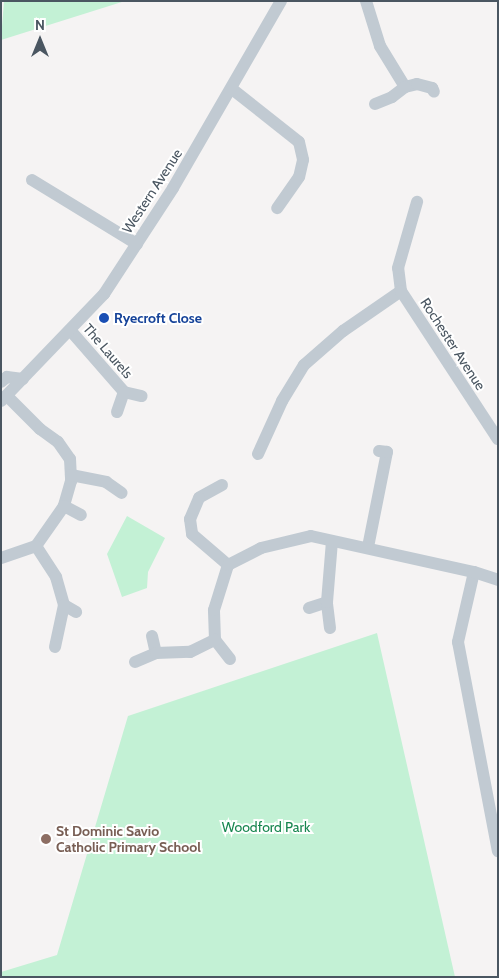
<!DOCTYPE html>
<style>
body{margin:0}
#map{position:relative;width:499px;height:978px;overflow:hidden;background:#f5f3f3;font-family:Cabin,sans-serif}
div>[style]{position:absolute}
.green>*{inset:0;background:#c3f1d5}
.minor>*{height:12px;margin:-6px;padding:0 6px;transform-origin:6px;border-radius:6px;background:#c1cad2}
.dots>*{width:14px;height:14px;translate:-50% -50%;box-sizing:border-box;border:2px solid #fff;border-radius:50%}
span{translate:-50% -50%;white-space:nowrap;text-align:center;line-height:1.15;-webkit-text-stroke:4px #fff;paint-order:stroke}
.street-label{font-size:14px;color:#4a5661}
.transit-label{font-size:14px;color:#164399;font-weight:700}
.left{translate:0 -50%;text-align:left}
.park-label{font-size:14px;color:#17864f}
.education-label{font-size:14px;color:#785e54;font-weight:700}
.frame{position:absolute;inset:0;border:2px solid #4a5661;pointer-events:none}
.north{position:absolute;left:15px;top:15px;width:50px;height:50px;-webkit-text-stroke:4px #fff;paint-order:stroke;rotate:0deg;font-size:14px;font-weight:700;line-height:20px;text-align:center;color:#4a5661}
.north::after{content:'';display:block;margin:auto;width:18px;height:22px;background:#4a5661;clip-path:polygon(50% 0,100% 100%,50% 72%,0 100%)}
</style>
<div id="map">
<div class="green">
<div style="clip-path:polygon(4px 1px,125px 1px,1px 40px)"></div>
<div style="clip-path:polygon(127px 516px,165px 538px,148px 572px,147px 588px,122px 597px,107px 554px)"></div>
<div style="clip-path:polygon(377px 633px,455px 977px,1px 977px,1px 972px,57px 955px,128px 716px)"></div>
</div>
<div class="minor">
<div style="left:366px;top:1px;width:47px;rotate:72.7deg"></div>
<div style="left:380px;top:46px;width:48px;rotate:58.6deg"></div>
<div style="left:405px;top:87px;width:12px;rotate:-14deg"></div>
<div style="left:417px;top:84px;width:16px;rotate:15deg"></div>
<div style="left:432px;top:88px;width:4px;rotate:63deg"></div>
<div style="left:232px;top:89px;width:85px;rotate:38.3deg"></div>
<div style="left:299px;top:142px;width:18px;rotate:77deg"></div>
<div style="left:303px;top:160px;width:17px;rotate:103deg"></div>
<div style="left:299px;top:177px;width:38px;rotate:125deg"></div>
<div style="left:375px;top:104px;width:18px;rotate:-22deg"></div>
<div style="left:392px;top:97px;width:16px;rotate:-38deg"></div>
<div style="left:32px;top:180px;width:123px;rotate:31.4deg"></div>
<div style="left:401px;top:291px;width:23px;rotate:-97deg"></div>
<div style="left:398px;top:268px;width:69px;rotate:-73.9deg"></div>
<div style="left:70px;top:330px;width:82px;rotate:48.9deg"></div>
<div style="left:124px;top:392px;width:18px;rotate:13deg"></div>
<div style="left:1px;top:382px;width:8px;rotate:-40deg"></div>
<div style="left:7px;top:377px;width:16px;rotate:7deg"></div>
<div style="left:7px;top:396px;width:47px;rotate:45deg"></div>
<div style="left:40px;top:429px;width:22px;rotate:36deg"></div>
<div style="left:58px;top:442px;width:21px;rotate:55deg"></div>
<div style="left:70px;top:459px;width:22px;rotate:87deg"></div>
<div style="left:71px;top:481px;width:26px;rotate:106deg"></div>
<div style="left:64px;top:506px;width:49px;rotate:125deg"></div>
<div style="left:36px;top:546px;width:37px;rotate:57deg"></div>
<div style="left:56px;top:577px;width:29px;rotate:74deg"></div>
<div style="left:64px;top:605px;width:14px;rotate:30deg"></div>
<div style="left:1px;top:401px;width:149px;rotate:-46.1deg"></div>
<div style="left:104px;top:294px;width:126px;rotate:-56.9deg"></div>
<div style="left:173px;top:188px;width:216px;rotate:-60deg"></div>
<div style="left:117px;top:412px;width:21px;rotate:-71deg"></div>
<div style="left:258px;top:454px;width:58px;rotate:-65.6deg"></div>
<div style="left:282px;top:401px;width:42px;rotate:-58.6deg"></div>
<div style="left:304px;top:365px;width:52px;rotate:-41.1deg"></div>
<div style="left:343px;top:331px;width:70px;rotate:-34.6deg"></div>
<div style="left:401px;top:291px;width:177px;rotate:56.8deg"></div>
<div style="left:71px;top:475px;width:36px;rotate:11deg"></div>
<div style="left:106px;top:482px;width:19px;rotate:35deg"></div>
<div style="left:222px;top:485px;width:26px;rotate:151deg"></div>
<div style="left:199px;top:498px;width:23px;rotate:113deg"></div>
<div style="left:190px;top:519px;width:15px;rotate:82deg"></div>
<div style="left:192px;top:534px;width:48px;rotate:40.7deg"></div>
<div style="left:64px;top:506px;width:19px;rotate:28deg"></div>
<div style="left:368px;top:547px;width:97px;rotate:-78.7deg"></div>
<div style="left:387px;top:452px;width:8px;rotate:-173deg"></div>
<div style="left:1px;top:558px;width:37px;rotate:-19deg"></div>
<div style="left:474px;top:572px;width:72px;rotate:102.9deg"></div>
<div style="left:458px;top:642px;width:213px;rotate:79.2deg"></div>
<div style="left:309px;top:608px;width:19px;rotate:-18deg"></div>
<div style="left:330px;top:628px;width:26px;rotate:-97deg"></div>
<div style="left:327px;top:602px;width:61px;rotate:-85.3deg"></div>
<div style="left:152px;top:636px;width:17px;rotate:77deg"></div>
<div style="left:55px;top:647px;width:43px;rotate:-77.9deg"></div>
<div style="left:230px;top:659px;width:24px;rotate:-128deg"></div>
<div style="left:215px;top:640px;width:30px;rotate:-92deg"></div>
<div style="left:214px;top:610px;width:47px;rotate:-72.7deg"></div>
<div style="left:228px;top:565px;width:37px;rotate:-27deg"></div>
<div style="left:261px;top:548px;width:51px;rotate:-13.5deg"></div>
<div style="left:311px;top:536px;width:167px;rotate:12.5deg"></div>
<div style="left:474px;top:572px;width:25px;rotate:18deg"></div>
<div style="left:135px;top:662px;width:23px;rotate:-23deg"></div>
<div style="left:156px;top:653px;width:34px;rotate:-2deg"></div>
<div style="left:190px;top:652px;width:28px;rotate:-26deg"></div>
</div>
<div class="dots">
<div style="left:104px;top:318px;background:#1a4fb4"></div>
<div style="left:46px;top:839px;background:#8d6e63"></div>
</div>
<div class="street-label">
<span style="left:152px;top:191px;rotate:-57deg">Western Avenue</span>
<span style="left:453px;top:344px;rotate:57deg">Rochester Avenue</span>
<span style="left:108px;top:351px;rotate:49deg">The Laurels</span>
</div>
<div class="transit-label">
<span class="left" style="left:114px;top:318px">Ryecroft Close</span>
</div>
<div class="park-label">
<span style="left:266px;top:827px">Woodford Park</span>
</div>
<div class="education-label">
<span class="left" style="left:56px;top:839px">St Dominic Savio<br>Catholic Primary School</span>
</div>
<div class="frame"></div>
<div class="north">N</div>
</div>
